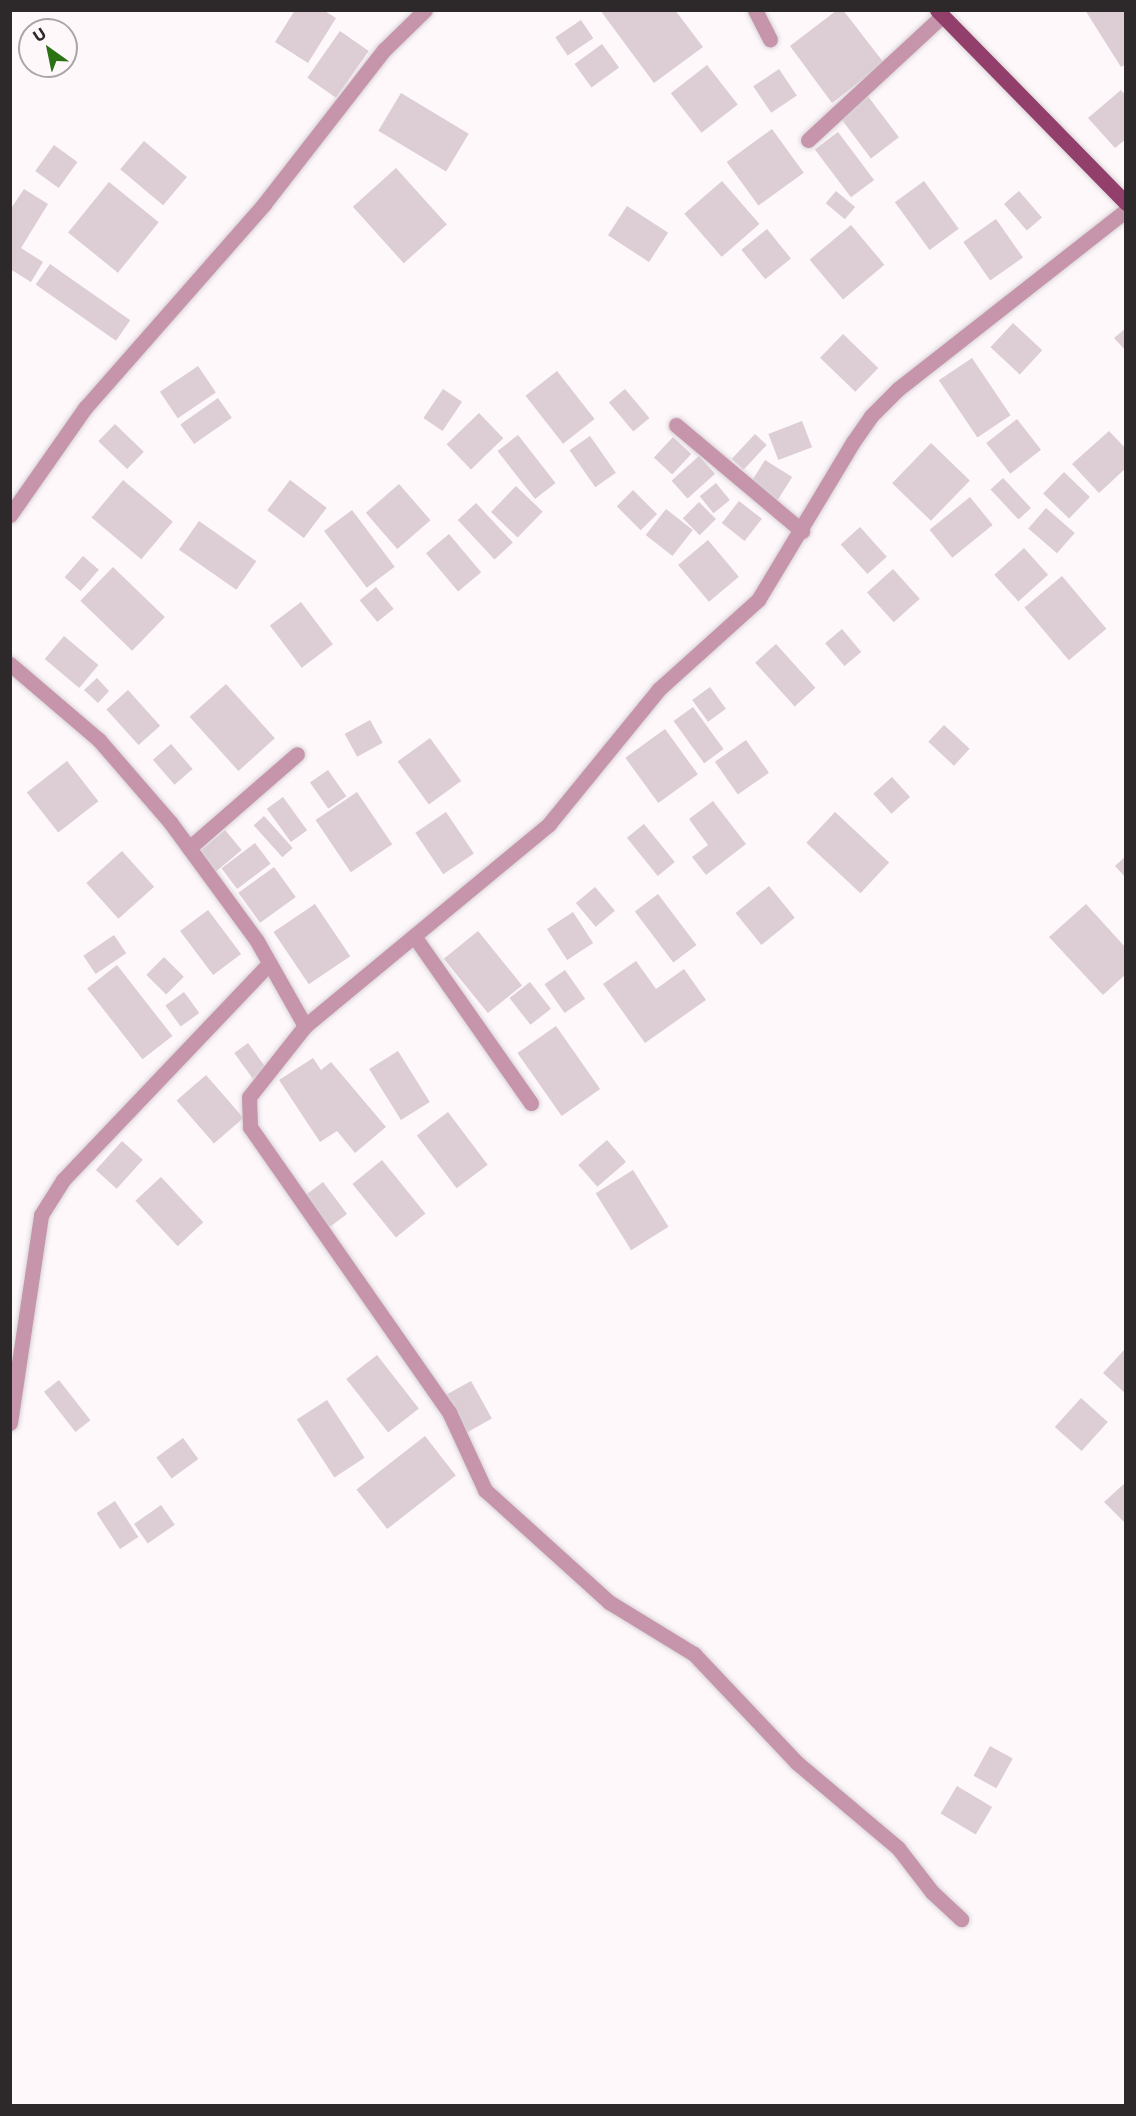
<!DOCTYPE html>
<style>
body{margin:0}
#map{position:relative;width:1136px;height:2116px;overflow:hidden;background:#fef8fb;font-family:Commissioner,sans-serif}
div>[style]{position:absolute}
.building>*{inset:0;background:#ddcdd4;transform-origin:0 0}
.roads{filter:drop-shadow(0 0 2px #d8d3d5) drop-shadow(0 0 2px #d8d3d5)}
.minor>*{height:15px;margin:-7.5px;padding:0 7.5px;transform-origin:7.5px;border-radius:7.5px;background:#c695ac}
.major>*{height:15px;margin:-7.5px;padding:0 7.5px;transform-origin:7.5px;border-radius:7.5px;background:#933f6b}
span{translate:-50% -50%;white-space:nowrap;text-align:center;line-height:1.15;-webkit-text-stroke:5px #fef8fb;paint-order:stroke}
.frame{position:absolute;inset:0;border:12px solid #2d282a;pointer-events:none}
.north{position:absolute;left:18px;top:18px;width:60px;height:60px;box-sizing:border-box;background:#fef8fb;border:2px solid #aaa5a7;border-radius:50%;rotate:327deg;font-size:16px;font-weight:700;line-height:24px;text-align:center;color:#2d282a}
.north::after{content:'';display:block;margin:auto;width:21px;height:27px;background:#2a7214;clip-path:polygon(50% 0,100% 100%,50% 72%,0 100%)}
</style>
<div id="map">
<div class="building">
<div style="clip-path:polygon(295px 10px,323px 10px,336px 18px,308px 63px,275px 42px)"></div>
<div style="clip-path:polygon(600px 10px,675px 10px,703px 47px,654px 83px)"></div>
<div style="clip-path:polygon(837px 10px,843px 10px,884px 63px,832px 103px,790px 46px)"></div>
<div style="clip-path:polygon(1085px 10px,1126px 10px,1126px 64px,1121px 67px)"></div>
<div style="left:581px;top:20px;width:22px;height:31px;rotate:56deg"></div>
<div style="left:340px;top:31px;width:35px;height:57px;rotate:35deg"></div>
<div style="left:602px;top:44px;width:29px;height:34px;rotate:54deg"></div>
<div style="left:707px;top:65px;width:50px;height:46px;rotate:52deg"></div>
<div style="left:779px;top:69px;width:32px;height:31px;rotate:56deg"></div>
<div style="clip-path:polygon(1121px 90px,1126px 96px,1126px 139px,1115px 148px,1088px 118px)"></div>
<div style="left:401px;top:93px;width:79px;height:44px;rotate:31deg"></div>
<div style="left:867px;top:95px;width:53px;height:35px;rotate:53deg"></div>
<div style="left:772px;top:129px;width:54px;height:56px;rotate:54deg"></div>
<div style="left:838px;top:132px;width:60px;height:29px;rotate:53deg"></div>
<div style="left:144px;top:141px;width:56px;height:37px;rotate:40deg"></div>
<div style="left:54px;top:145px;width:29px;height:32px;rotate:36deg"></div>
<div style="left:396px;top:168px;width:76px;height:58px;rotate:48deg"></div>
<div style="left:722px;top:181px;width:57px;height:50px;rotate:49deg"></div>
<div style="left:924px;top:181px;width:59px;height:36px;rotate:54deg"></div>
<div style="left:109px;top:182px;width:64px;height:65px;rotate:39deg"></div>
<div style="clip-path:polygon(24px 189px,48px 204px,21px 248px,43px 262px,31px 282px,10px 269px,10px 210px)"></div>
<div style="left:836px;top:191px;width:25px;height:16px;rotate:40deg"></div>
<div style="left:1019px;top:191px;width:35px;height:20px;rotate:49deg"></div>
<div style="left:627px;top:206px;width:49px;height:35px;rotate:33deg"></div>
<div style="left:996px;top:219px;width:47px;height:40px;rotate:55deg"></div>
<div style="left:851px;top:225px;width:52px;height:54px;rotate:50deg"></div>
<div style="left:767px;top:229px;width:38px;height:33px;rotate:51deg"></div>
<div style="left:50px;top:264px;width:98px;height:25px;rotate:35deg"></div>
<div style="left:1013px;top:323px;width:40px;height:33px;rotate:43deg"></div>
<div style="clip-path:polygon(1126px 328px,1126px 351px,1114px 338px)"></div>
<div style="left:843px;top:334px;width:49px;height:33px;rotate:44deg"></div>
<div style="left:972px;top:358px;width:69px;height:40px;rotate:56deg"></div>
<div style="left:198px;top:366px;width:32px;height:46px;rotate:56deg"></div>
<div style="left:557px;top:371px;width:61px;height:40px;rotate:52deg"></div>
<div style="left:443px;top:389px;width:23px;height:35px;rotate:34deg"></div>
<div style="left:625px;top:389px;width:38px;height:21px;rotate:50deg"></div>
<div style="left:218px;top:398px;width:24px;height:46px;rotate:55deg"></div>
<div style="left:479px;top:413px;width:35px;height:45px;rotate:46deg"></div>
<div style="left:1017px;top:419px;width:39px;height:39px;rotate:52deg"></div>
<div style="left:802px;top:421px;width:28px;height:36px;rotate:69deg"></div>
<div style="left:115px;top:424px;width:40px;height:24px;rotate:44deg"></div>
<div style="clip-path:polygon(1109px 431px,1126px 449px,1126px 468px,1099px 493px,1072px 464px)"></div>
<div style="left:755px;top:434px;width:16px;height:34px;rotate:43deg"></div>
<div style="left:518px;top:435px;width:61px;height:26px;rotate:52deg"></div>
<div style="left:590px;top:436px;width:45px;height:25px;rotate:55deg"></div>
<div style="left:673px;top:437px;width:25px;height:28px;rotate:43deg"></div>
<div style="left:931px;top:443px;width:54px;height:56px;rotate:44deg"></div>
<div style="left:699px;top:456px;width:24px;height:37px;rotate:48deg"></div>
<div style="left:765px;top:460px;width:32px;height:27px;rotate:32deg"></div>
<div style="left:1064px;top:472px;width:36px;height:30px;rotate:44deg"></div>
<div style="left:1003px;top:478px;width:41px;height:17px;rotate:47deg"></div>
<div style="left:123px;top:480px;width:65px;height:49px;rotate:40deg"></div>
<div style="left:290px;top:480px;width:46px;height:38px;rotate:37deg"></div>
<div style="left:716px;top:483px;width:22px;height:21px;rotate:51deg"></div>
<div style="left:399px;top:484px;width:48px;height:44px;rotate:49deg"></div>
<div style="left:516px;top:486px;width:37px;height:36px;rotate:44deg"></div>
<div style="left:633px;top:490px;width:34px;height:23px;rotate:45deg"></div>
<div style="left:970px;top:497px;width:36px;height:52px;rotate:51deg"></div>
<div style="left:739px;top:501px;width:29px;height:28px;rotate:38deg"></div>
<div style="left:699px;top:502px;width:24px;height:23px;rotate:45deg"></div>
<div style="left:476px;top:503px;width:54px;height:25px;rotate:47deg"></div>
<div style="left:1046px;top:508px;width:38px;height:27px;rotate:41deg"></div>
<div style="left:666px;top:509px;width:34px;height:33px;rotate:38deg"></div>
<div style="left:352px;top:510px;width:71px;height:35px;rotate:53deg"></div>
<div style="left:199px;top:521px;width:70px;height:35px;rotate:35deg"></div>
<div style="left:860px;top:527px;width:40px;height:26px;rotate:48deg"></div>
<div style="left:449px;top:534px;width:50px;height:30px;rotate:50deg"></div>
<div style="left:708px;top:540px;width:48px;height:39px;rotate:50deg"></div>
<div style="left:1024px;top:548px;width:36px;height:40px;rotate:48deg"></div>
<div style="left:83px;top:556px;width:21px;height:28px;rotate:41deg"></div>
<div style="left:113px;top:567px;width:72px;height:47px;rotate:44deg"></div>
<div style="left:893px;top:569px;width:40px;height:35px;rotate:48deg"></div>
<div style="left:1062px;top:576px;width:69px;height:49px;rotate:50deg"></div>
<div style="left:376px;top:587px;width:28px;height:21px;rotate:51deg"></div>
<div style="left:301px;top:602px;width:53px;height:39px;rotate:53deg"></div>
<div style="left:842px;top:629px;width:30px;height:22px;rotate:50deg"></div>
<div style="left:64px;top:636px;width:45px;height:30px;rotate:40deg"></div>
<div style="left:776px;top:644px;width:59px;height:28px;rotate:48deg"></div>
<div style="clip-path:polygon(97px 678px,109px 691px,98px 703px,84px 690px)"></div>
<div style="left:226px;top:684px;width:73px;height:49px;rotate:48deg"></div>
<div style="left:710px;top:687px;width:27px;height:22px;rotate:54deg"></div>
<div style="left:128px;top:690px;width:48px;height:29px;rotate:48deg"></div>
<div style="left:693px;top:707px;width:52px;height:24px;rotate:54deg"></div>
<div style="left:370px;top:720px;width:26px;height:29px;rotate:61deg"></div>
<div style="left:944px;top:725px;width:35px;height:23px;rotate:43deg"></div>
<div style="left:665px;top:729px;width:56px;height:49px;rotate:54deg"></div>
<div style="left:430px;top:738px;width:53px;height:40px;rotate:54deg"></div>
<div style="left:746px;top:740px;width:40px;height:38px;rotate:55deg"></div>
<div style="left:171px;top:744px;width:33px;height:24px;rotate:49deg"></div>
<div style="left:67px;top:761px;width:51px;height:51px;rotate:52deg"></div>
<div style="left:328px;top:770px;width:32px;height:22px;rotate:55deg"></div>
<div style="left:892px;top:777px;width:27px;height:25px;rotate:48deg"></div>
<div style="left:357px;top:792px;width:63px;height:50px;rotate:56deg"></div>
<div style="left:283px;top:797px;width:41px;height:20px;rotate:54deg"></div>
<div style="clip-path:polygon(713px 801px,746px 844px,706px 875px,692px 857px,708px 845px,689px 819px)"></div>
<div style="left:446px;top:812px;width:50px;height:37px;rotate:56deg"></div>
<div style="left:835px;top:812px;width:74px;height:42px;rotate:43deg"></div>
<div style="left:264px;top:816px;width:43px;height:14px;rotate:48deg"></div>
<div style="left:644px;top:824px;width:49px;height:22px;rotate:51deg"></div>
<div style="left:225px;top:830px;width:26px;height:34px;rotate:50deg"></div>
<div style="left:255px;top:843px;width:26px;height:42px;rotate:53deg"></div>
<div style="left:122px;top:851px;width:48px;height:48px;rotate:48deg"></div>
<div style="clip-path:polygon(1126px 856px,1126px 878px,1115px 866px)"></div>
<div style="left:274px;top:867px;width:37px;height:44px;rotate:54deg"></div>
<div style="left:769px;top:886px;width:41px;height:43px;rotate:51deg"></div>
<div style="left:595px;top:887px;width:31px;height:25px;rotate:50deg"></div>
<div style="left:658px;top:894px;width:64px;height:29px;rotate:53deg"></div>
<div style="left:315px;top:904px;width:63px;height:50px;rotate:56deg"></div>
<div style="clip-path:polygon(1086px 904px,1126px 948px,1126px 974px,1103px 995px,1049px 937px)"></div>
<div style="left:208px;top:910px;width:55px;height:35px;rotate:53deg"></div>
<div style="left:573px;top:912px;width:37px;height:31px;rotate:57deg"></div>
<div style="left:478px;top:931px;width:70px;height:44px;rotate:51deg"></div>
<div style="left:114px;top:935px;width:22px;height:37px;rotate:56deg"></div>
<div style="left:164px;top:957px;width:28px;height:25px;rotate:45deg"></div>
<div style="clip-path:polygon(636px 961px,656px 989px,684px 969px,706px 1000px,645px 1043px,603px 984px)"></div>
<div style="left:117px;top:965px;width:90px;height:38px;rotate:52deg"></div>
<div style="left:565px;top:970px;width:35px;height:25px;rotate:55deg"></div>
<div style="left:530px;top:982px;width:34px;height:26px;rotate:52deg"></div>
<div style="left:184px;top:992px;width:26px;height:23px;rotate:54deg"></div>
<div style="left:556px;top:1026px;width:77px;height:47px;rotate:55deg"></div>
<div style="left:248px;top:1043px;width:32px;height:17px;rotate:54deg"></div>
<div style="left:398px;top:1051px;width:60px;height:34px;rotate:58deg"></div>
<div style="clip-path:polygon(313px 1058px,321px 1070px,331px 1062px,386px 1127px,355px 1153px,337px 1131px,320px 1142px,279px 1080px)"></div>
<div style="left:206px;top:1075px;width:57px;height:39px;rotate:49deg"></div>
<div style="left:448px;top:1112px;width:66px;height:39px;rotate:53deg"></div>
<div style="left:607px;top:1140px;width:29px;height:38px;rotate:49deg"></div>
<div style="left:122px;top:1141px;width:28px;height:39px;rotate:42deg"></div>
<div style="left:382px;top:1160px;width:69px;height:38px;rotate:51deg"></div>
<div style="left:633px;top:1170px;width:67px;height:44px;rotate:58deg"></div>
<div style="left:161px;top:1177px;width:62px;height:35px;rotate:47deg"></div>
<div style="left:323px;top:1182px;width:40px;height:26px;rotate:53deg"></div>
<div style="clip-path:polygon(1124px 1350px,1126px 1352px,1126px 1394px,1103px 1373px)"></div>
<div style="left:377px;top:1355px;width:68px;height:39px;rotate:52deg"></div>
<div style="left:59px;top:1380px;width:51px;height:19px;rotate:52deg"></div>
<div style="left:471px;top:1381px;width:43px;height:31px;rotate:61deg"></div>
<div style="left:1081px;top:1398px;width:36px;height:39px;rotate:42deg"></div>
<div style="left:327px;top:1400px;width:69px;height:36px;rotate:57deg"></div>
<div style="left:425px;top:1436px;width:50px;height:87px;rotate:52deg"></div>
<div style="left:183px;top:1438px;width:26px;height:33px;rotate:54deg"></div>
<div style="clip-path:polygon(1126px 1482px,1126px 1524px,1104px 1502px)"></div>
<div style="left:115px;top:1501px;width:43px;height:22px;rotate:57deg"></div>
<div style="left:161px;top:1505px;width:24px;height:33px;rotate:55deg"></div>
<div style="left:990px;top:1746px;width:26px;height:34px;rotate:29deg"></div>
<div style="left:957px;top:1786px;width:41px;height:32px;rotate:31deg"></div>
</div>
<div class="roads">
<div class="minor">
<div style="left:755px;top:10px;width:33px;rotate:63deg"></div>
<div style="left:808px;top:140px;width:183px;rotate:-42.8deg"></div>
<div style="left:676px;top:425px;width:165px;rotate:40.1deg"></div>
<div style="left:10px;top:515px;width:131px;rotate:-55deg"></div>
<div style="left:85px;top:408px;width:271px;rotate:-48.7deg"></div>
<div style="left:264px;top:204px;width:195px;rotate:-52.1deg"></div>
<div style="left:384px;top:50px;width:57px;rotate:-44.3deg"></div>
<div style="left:10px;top:664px;width:117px;rotate:40.5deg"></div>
<div style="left:99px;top:740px;width:108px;rotate:49.1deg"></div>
<div style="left:170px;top:822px;width:147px;rotate:53.8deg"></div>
<div style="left:257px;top:941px;width:98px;rotate:60.5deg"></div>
<div style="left:305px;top:1026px;width:90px;rotate:128.3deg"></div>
<div style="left:249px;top:1097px;width:30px;rotate:88deg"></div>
<div style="left:250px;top:1127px;width:348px;rotate:55.1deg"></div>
<div style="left:449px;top:1412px;width:86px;rotate:65.2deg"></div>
<div style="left:485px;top:1490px;width:167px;rotate:42.1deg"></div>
<div style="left:609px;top:1602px;width:100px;rotate:31.5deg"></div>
<div style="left:694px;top:1654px;width:149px;rotate:46.6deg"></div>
<div style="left:796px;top:1762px;width:133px;rotate:40.1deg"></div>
<div style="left:898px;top:1848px;width:56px;rotate:52.3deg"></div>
<div style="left:932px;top:1892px;width:40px;rotate:43deg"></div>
<div style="left:189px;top:848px;width:143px;rotate:-41deg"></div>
<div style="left:414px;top:936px;width:204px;rotate:55deg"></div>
<div style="left:305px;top:1026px;width:317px;rotate:-39.6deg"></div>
<div style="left:549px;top:824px;width:174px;rotate:-50.8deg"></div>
<div style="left:659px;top:689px;width:133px;rotate:-42deg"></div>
<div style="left:758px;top:600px;width:184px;rotate:-59deg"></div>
<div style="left:853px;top:442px;width:32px;rotate:-55deg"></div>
<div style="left:871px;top:416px;width:38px;rotate:-45deg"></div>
<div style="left:898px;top:389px;width:290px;rotate:-38.1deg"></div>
<div style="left:10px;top:1423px;width:210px;rotate:-81.5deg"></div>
<div style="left:41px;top:1215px;width:41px;rotate:-57.8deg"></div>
<div style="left:63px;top:1180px;width:298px;rotate:-46.4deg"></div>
</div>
<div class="major">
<div style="left:937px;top:10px;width:270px;rotate:45.6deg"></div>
</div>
</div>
<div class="frame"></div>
<div class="north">U</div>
</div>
